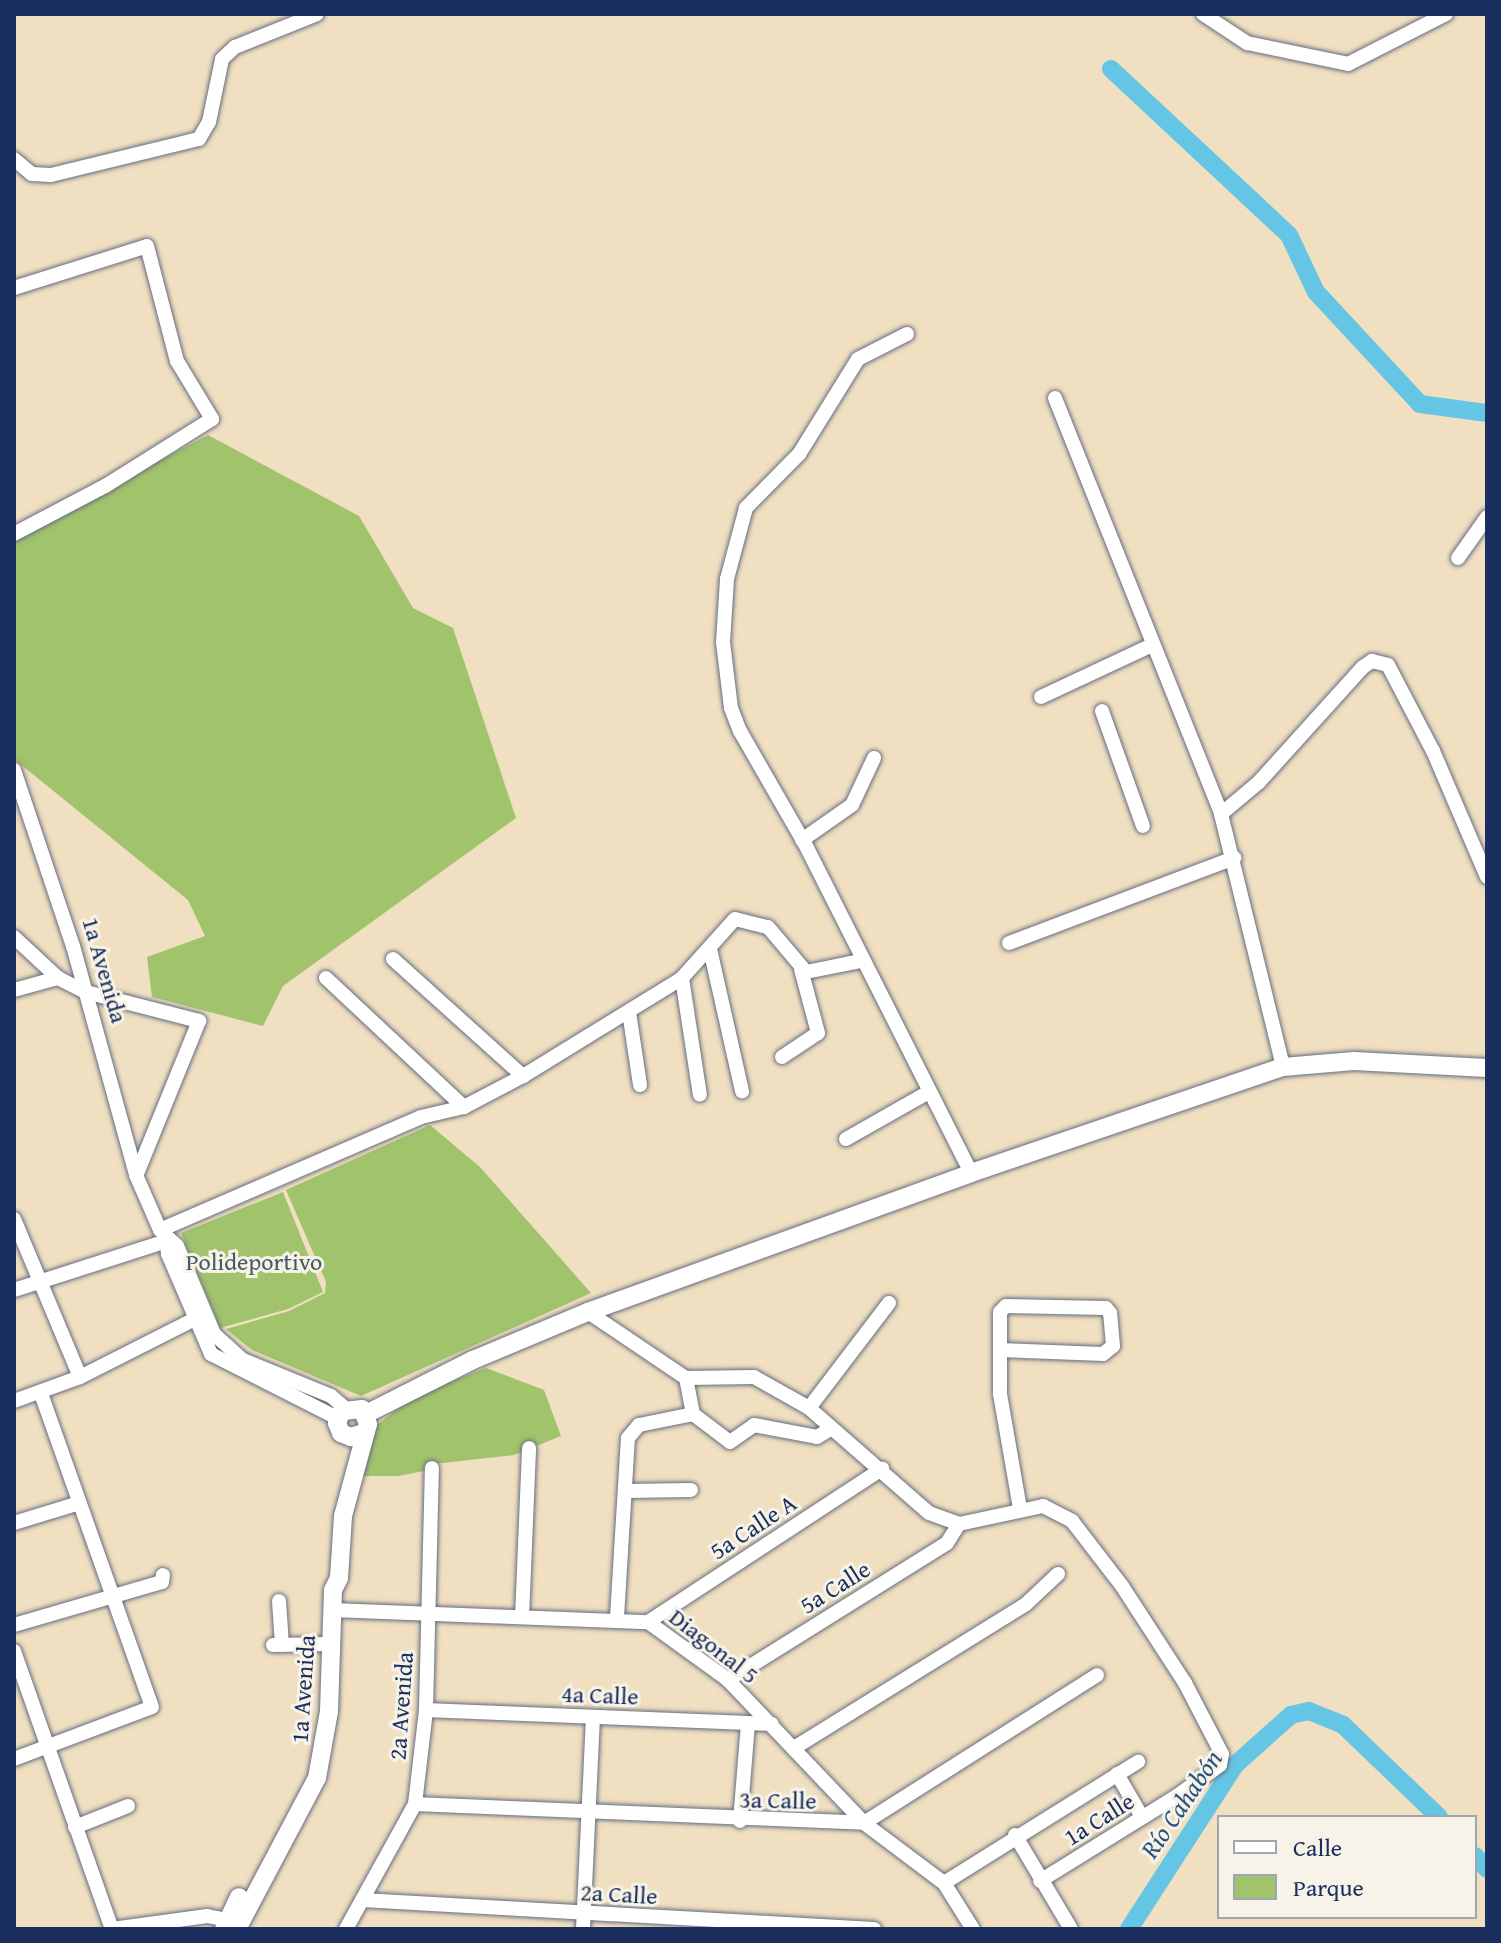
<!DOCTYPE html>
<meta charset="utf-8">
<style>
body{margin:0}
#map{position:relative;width:1501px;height:1943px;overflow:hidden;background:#f0dfc0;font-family:"Gentium Book Plus",serif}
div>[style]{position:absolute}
.green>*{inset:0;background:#a1c36c}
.river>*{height:18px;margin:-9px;padding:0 9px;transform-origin:9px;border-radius:9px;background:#65c5e4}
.roads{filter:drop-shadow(0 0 2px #666d80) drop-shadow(0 0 2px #666d80)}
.minor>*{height:14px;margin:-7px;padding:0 7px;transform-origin:7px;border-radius:7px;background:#fff}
.major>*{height:18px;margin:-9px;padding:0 9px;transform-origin:9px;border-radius:9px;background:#fff}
span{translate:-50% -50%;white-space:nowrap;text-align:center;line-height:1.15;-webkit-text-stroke:6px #f7f3e8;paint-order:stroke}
.street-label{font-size:24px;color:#1b2f5e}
.park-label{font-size:24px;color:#435b62}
.water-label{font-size:26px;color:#2e5480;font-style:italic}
.frame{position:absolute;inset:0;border:16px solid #1b2f5e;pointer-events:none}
.legend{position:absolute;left:1217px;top:1815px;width:260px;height:104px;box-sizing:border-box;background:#f7f3e8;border:2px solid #9fa5b1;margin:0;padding:10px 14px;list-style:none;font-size:24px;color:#1b2f5e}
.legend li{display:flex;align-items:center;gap:16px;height:40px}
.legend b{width:40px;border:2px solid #9fa5b1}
</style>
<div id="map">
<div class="green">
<div style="clip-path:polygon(208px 435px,359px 516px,413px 608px,453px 628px,516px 818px,283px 986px,263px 1026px,152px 997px,147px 957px,205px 936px,188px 900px,14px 759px,14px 538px)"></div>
<div style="clip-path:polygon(430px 1125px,480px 1167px,591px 1293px,361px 1396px,252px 1350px,226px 1329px,289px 1311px,325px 1293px,326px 1282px,286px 1190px)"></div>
<div style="clip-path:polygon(283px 1192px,323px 1292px,288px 1309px,220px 1328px,181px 1233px)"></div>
<div style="clip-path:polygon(486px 1368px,544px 1390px,561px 1436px,514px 1455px,434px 1464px,424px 1471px,398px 1476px,361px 1476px,377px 1425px,413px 1397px)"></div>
</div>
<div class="river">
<div style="left:1111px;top:69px;width:243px;rotate:43deg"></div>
<div style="left:1289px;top:235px;width:63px;rotate:64.7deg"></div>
<div style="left:1316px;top:292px;width:153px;rotate:47.1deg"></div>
<div style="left:1420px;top:404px;width:68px;rotate:7.7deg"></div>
<div style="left:1475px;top:1856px;width:18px;rotate:47deg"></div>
<div style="left:1129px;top:1929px;width:195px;rotate:-57.1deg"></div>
<div style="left:1235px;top:1765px;width:75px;rotate:-41.8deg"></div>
<div style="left:1291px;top:1715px;width:18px;rotate:-13deg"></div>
<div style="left:1309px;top:1711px;width:37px;rotate:22deg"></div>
<div style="left:1343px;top:1725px;width:133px;rotate:43.8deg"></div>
</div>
<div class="roads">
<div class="minor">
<div style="left:1203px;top:14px;width:53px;rotate:33.4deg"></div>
<div style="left:1247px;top:43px;width:103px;rotate:11.7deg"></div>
<div style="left:1348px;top:64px;width:110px;rotate:-27deg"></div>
<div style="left:14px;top:159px;width:23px;rotate:40deg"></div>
<div style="left:32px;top:174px;width:19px;rotate:3deg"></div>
<div style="left:51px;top:175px;width:152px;rotate:-13.7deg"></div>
<div style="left:199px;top:139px;width:20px;rotate:-60deg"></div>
<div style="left:209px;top:122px;width:64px;rotate:-78.3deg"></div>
<div style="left:222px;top:59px;width:18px;rotate:-43deg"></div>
<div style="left:235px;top:47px;width:88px;rotate:-21.9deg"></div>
<div style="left:14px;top:288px;width:139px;rotate:-17.5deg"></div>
<div style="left:147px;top:246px;width:119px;rotate:75.4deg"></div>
<div style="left:177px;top:361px;width:68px;rotate:58.9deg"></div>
<div style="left:212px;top:419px;width:126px;rotate:147.9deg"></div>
<div style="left:105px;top:486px;width:103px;rotate:152.2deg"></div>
<div style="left:907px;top:334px;width:55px;rotate:153deg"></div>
<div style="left:858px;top:359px;width:112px;rotate:121.8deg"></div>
<div style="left:799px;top:454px;width:76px;rotate:134.5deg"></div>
<div style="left:746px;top:508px;width:73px;rotate:105deg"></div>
<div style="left:727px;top:579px;width:63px;rotate:93.6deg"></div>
<div style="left:723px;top:642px;width:66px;rotate:83.1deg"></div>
<div style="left:731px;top:708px;width:25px;rotate:69deg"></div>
<div style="left:740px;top:731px;width:130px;rotate:60.1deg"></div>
<div style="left:805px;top:844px;width:369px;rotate:63.2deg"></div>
<div style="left:1055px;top:398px;width:448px;rotate:68.2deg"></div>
<div style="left:1221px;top:814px;width:260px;rotate:76.2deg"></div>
<div style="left:1458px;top:558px;width:50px;rotate:-54.7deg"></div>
<div style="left:1041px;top:697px;width:123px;rotate:-25.1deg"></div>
<div style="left:1102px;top:711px;width:122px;rotate:70.4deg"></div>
<div style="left:14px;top:770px;width:186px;rotate:71.5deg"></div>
<div style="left:73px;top:946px;width:238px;rotate:74.6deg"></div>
<div style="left:136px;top:1175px;width:60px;rotate:66.4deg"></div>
<div style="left:160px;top:1230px;width:23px;rotate:43deg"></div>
<div style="left:177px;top:1246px;width:95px;rotate:67.2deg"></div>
<div style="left:214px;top:1334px;width:39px;rotate:42deg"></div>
<div style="left:243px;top:1360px;width:95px;rotate:22.2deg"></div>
<div style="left:331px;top:1396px;width:18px;rotate:41deg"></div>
<div style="left:1221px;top:814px;width:50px;rotate:-40.1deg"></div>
<div style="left:1259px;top:782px;width:155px;rotate:-47.9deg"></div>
<div style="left:1363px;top:667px;width:11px;rotate:-34deg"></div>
<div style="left:1372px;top:661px;width:16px;rotate:14deg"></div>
<div style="left:1388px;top:665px;width:97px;rotate:62.4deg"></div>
<div style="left:1433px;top:751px;width:137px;rotate:66.8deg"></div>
<div style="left:802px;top:840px;width:61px;rotate:-35deg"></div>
<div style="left:852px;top:805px;width:52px;rotate:-64.9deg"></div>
<div style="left:14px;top:937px;width:60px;rotate:43deg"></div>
<div style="left:1009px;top:943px;width:241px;rotate:-20.7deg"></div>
<div style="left:710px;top:949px;width:146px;rotate:77.3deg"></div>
<div style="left:393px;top:959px;width:175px;rotate:42deg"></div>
<div style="left:326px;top:978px;width:189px;rotate:43.1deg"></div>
<div style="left:682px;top:978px;width:118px;rotate:81.3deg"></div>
<div style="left:14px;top:990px;width:46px;rotate:-15.3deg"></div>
<div style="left:58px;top:978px;width:31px;rotate:27deg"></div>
<div style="left:86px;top:992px;width:117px;rotate:14.4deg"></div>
<div style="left:199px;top:1021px;width:165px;rotate:112.1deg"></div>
<div style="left:629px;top:1012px;width:74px;rotate:81.4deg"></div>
<div style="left:782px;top:1057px;width:43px;rotate:-33.7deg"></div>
<div style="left:818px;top:1033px;width:66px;rotate:-104.9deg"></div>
<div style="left:846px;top:1139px;width:93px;rotate:-29.6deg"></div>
<div style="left:14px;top:1219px;width:171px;rotate:67.3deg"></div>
<div style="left:160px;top:1230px;width:284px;rotate:-23.4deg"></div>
<div style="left:421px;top:1117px;width:44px;rotate:-13.1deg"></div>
<div style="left:464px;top:1107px;width:67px;rotate:-27.7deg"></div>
<div style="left:523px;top:1076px;width:187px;rotate:-31.6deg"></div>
<div style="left:682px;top:978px;width:79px;rotate:-48.1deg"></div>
<div style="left:735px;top:919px;width:34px;rotate:14deg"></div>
<div style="left:768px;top:927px;width:59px;rotate:49.8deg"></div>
<div style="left:806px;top:972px;width:55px;rotate:-11.5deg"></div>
<div style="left:167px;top:1241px;width:13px;rotate:86deg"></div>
<div style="left:168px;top:1254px;width:109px;rotate:66.7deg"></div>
<div style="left:211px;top:1354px;width:141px;rotate:26.9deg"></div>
<div style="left:14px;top:1290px;width:161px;rotate:-17.8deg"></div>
<div style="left:588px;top:1312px;width:118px;rotate:34deg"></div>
<div style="left:686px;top:1378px;width:68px;rotate:-0.8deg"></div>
<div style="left:754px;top:1377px;width:63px;rotate:29.4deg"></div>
<div style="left:809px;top:1408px;width:159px;rotate:41.2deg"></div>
<div style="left:929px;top:1513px;width:32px;rotate:20deg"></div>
<div style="left:959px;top:1524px;width:86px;rotate:-12.1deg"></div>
<div style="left:1043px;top:1506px;width:33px;rotate:27deg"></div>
<div style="left:1072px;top:1521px;width:82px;rotate:52.4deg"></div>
<div style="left:1122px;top:1586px;width:116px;rotate:57deg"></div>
<div style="left:1185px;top:1683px;width:80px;rotate:62.5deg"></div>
<div style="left:1222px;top:1754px;width:11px;rotate:100deg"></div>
<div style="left:1220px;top:1765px;width:53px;rotate:144.2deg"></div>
<div style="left:1177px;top:1796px;width:161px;rotate:148.2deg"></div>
<div style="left:1000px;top:1350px;width:103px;rotate:2.2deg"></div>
<div style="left:1103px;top:1354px;width:13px;rotate:-39deg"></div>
<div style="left:1113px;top:1346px;width:33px;rotate:-95deg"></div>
<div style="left:1110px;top:1313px;width:6px;rotate:-129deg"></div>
<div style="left:1106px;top:1308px;width:100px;rotate:-178.9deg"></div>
<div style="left:1006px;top:1306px;width:8px;rotate:135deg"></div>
<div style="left:1000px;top:1312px;width:82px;rotate:90deg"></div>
<div style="left:1000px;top:1394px;width:117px;rotate:80.1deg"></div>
<div style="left:14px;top:1401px;width:70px;rotate:-20deg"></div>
<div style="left:80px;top:1377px;width:136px;rotate:-26.8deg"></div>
<div style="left:809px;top:1408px;width:132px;rotate:-52.7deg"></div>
<div style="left:693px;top:1414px;width:46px;rotate:37.1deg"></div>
<div style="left:730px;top:1442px;width:29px;rotate:-35deg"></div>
<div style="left:754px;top:1425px;width:64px;rotate:10.8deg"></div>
<div style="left:817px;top:1437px;width:17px;rotate:-31deg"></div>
<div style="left:625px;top:1491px;width:66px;rotate:-0.9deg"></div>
<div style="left:14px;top:1523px;width:65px;rotate:-17deg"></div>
<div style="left:279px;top:1601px;width:44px;rotate:86.1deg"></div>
<div style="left:332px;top:1610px;width:316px;rotate:2.2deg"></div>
<div style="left:648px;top:1622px;width:99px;rotate:35.9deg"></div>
<div style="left:728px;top:1680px;width:197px;rotate:46.4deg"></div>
<div style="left:864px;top:1823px;width:100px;rotate:36.9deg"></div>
<div style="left:944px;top:1883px;width:54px;rotate:57.8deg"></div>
<div style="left:522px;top:1617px;width:169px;rotate:-87.6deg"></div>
<div style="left:617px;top:1617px;width:179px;rotate:-86.5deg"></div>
<div style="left:628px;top:1438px;width:17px;rotate:-50deg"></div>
<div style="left:639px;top:1425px;width:55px;rotate:-11.5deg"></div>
<div style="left:693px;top:1414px;width:37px;rotate:-101deg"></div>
<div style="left:648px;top:1622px;width:280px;rotate:-33.2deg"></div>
<div style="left:14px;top:1625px;width:154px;rotate:-16.2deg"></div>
<div style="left:162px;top:1582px;width:7px;rotate:-82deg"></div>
<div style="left:273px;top:1645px;width:58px;rotate:-1deg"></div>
<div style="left:14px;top:1651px;width:295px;rotate:70.6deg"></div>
<div style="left:728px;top:1680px;width:258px;rotate:-32deg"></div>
<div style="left:947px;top:1543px;width:22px;rotate:-58deg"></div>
<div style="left:426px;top:1710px;width:346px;rotate:2.3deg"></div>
<div style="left:794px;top:1748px;width:273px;rotate:-31.8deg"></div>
<div style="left:1026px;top:1604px;width:44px;rotate:-43.2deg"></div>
<div style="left:14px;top:1759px;width:147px;rotate:-20.6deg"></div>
<div style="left:152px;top:1707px;width:333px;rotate:-109.5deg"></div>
<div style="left:1117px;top:1774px;width:50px;rotate:59.8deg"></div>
<div style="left:415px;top:1804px;width:449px;rotate:2.4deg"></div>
<div style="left:864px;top:1823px;width:276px;rotate:-32.4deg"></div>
<div style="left:740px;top:1821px;width:97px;rotate:-85.3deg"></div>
<div style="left:75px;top:1827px;width:57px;rotate:-21.6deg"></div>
<div style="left:1015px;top:1835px;width:109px;rotate:59.2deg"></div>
<div style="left:944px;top:1883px;width:229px;rotate:-32deg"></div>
<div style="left:362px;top:1900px;width:513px;rotate:3.24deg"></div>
<div style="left:112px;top:1929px;width:96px;rotate:-7.8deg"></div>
<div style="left:207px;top:1916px;width:32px;rotate:11deg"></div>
<div style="left:346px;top:1929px;width:143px;rotate:-61.1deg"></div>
<div style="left:415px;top:1804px;width:95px;rotate:-83.3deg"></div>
<div style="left:426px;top:1710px;width:242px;rotate:-88.6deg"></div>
<div style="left:583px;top:1929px;width:212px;rotate:-87.3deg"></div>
</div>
<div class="major">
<div style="left:366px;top:1414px;width:120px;rotate:-26.8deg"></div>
<div style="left:473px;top:1360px;width:125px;rotate:-22.7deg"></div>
<div style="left:588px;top:1312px;width:407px;rotate:-19.9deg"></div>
<div style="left:971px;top:1173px;width:330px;rotate:-18.8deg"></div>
<div style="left:1283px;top:1067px;width:71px;rotate:-4.8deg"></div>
<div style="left:1354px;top:1061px;width:133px;rotate:3deg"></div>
<div style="left:224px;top:1929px;width:35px;rotate:-65deg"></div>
<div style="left:237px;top:1929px;width:171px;rotate:-62.1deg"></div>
<div style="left:317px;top:1778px;width:68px;rotate:-79.8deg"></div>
<div style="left:329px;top:1711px;width:121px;rotate:-88.1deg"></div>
<div style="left:333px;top:1590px;width:13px;rotate:-63deg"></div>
<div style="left:339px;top:1578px;width:62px;rotate:-86.3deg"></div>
<div style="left:343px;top:1516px;width:95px;rotate:-74.8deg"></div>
<div style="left:368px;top:1424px;width:16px;rotate:-112deg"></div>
<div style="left:362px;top:1409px;width:20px;rotate:174deg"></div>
<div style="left:342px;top:1411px;width:13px;rotate:113deg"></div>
<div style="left:337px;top:1423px;width:11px;rotate:68deg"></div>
<div style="left:341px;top:1433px;width:11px;rotate:22deg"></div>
<div style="left:351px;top:1437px;width:13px;rotate:-18deg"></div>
</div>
</div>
<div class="street-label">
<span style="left:105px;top:970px;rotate:74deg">1a Avenida</span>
<span style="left:753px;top:1527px;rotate:-33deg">5a Calle A</span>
<span style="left:835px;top:1587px;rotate:-32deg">5a Calle</span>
<span style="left:714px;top:1646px;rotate:38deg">Diagonal 5</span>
<span style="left:303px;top:1689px;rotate:-86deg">1a Avenida</span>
<span style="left:600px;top:1695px;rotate:2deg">4a Calle</span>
<span style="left:401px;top:1706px;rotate:-86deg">2a Avenida</span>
<span style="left:778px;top:1800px;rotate:1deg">3a Calle</span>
<span style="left:1099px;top:1819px;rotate:-32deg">1a Calle</span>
<span style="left:619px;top:1894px;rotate:3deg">2a Calle</span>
</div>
<div class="park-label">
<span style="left:254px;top:1262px">Polideportivo</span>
</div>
<div class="water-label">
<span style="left:1181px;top:1804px;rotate:-56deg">Río Cahabón</span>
</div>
<div class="frame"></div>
<ul class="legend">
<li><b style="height:10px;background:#fff"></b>Calle</li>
<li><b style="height:22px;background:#a1c36c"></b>Parque</li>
</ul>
</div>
